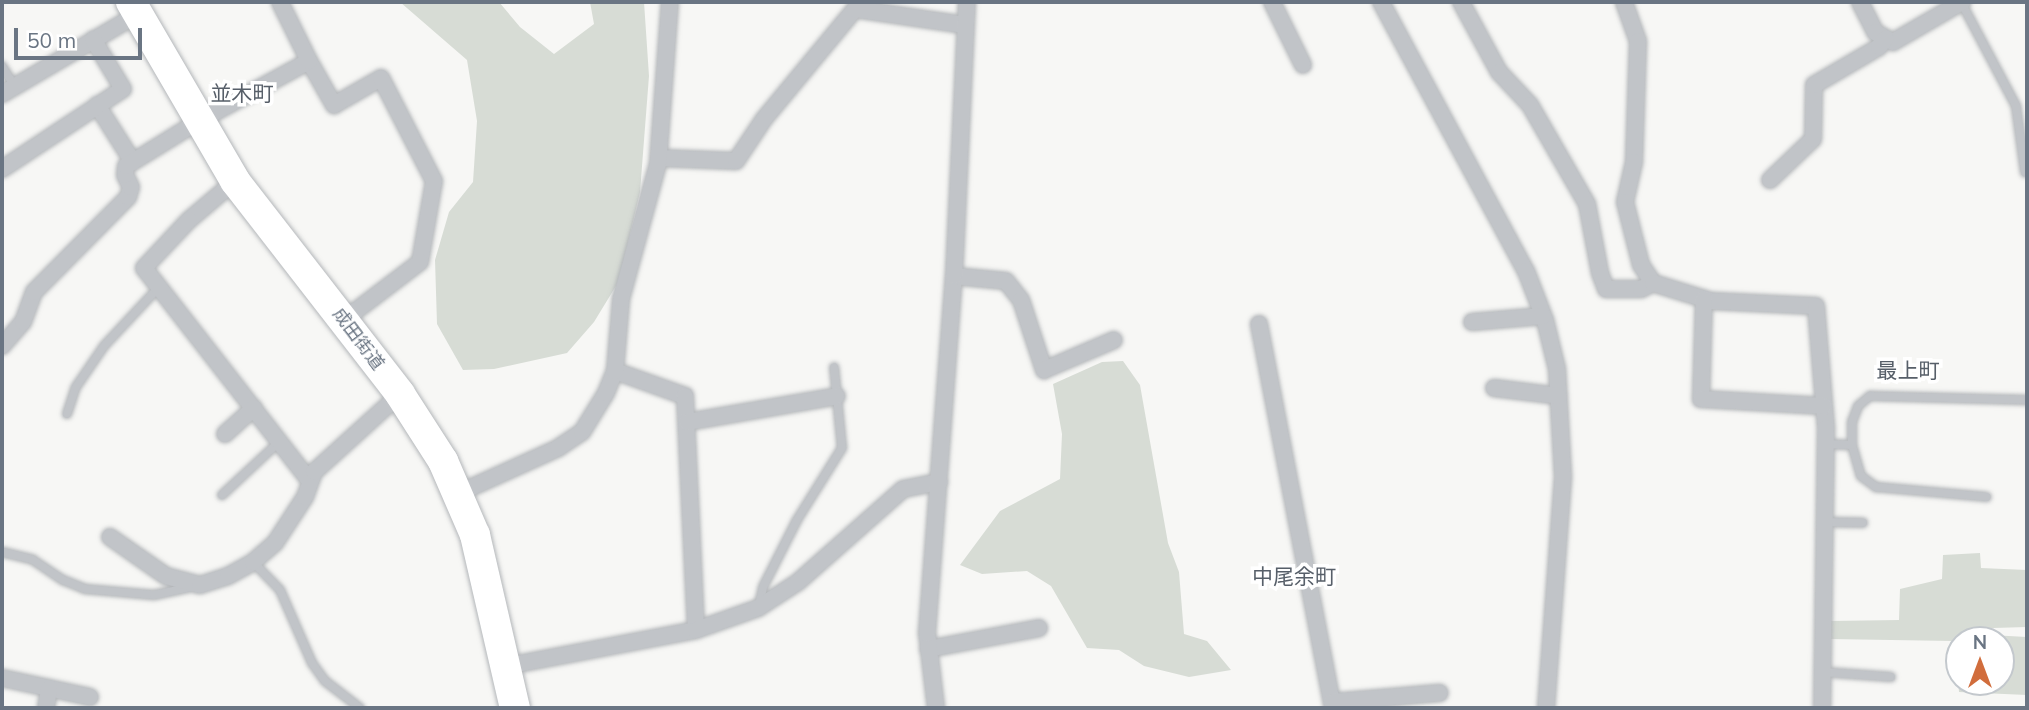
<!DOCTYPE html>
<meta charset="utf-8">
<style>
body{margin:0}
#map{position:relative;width:2029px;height:710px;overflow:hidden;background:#f7f7f5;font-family:Mulish,"Noto Sans JP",sans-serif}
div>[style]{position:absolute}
.green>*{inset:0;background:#d7dcd5}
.roads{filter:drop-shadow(0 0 2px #b4b7ba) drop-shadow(0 0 2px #b4b7ba)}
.lane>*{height:8px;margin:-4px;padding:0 4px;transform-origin:4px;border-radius:4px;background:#c1c4c8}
.street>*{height:16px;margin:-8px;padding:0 8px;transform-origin:8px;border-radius:8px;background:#c1c4c8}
.highway>*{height:30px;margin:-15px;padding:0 15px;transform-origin:15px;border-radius:15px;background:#fff}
span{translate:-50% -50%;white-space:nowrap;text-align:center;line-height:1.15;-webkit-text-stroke:7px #fff;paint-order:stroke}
.street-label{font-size:18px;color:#6a7583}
.quarter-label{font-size:21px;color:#575f69}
.frame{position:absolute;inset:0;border:4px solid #6a7583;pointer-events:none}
.north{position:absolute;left:1945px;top:626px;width:70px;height:70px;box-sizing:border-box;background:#fff;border:2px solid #c3c8cd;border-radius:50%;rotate:0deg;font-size:19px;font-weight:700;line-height:28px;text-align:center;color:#6a7583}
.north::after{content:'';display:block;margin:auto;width:24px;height:32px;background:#d16d3c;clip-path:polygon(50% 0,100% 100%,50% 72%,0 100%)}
.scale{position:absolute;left:14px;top:28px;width:128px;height:32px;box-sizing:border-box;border:4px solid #6a7583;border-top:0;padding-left:9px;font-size:21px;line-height:24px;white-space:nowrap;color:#6a7583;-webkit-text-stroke:5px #fff;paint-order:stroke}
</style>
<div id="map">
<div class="green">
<div style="clip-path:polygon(400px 2px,499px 2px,520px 27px,554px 54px,594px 24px,590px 2px,644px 2px,649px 76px,640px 192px,619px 281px,594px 322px,567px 353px,494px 369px,463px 370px,437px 324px,435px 260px,449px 212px,473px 182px,477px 121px,467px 60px)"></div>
<div style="clip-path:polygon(1123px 361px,1140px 385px,1168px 543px,1179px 572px,1184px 634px,1207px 641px,1231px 670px,1189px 677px,1144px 666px,1119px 650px,1087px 648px,1051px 586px,1027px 571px,982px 574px,960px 565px,1000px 511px,1060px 479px,1062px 434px,1053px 384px,1102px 362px)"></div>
<div style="clip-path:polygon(1980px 553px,1981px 568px,2027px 570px,2027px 627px,1993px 628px,1953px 641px,1829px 639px,1830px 621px,1899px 620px,1900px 589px,1942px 579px,1943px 555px)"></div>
<div style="clip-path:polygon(1990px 635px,2027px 637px,2027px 695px,1959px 692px,1955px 647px,1959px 647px,1959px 682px,2001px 682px,2001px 640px,1990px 640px)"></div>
</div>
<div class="roads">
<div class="lane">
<div style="left:1961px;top:2px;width:118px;rotate:62.1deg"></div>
<div style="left:2016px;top:106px;width:67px;rotate:82.2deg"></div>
<div style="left:2px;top:66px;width:22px;rotate:58deg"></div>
<div style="left:67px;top:414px;width:28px;rotate:-72deg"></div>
<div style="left:76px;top:387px;width:50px;rotate:-55.7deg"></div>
<div style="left:104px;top:346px;width:79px;rotate:-47deg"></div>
<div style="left:1825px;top:444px;width:27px;rotate:2deg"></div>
<div style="left:1852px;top:445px;width:32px;rotate:74deg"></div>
<div style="left:1861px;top:476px;width:19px;rotate:36deg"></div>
<div style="left:1876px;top:487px;width:111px;rotate:5.1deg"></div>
<div style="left:1852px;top:445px;width:23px;rotate:-90deg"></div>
<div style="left:1852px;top:422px;width:17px;rotate:-69deg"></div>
<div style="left:1858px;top:406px;width:16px;rotate:-40deg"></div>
<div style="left:1870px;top:396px;width:157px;rotate:1.5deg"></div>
<div style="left:222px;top:495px;width:78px;rotate:-42.9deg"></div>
<div style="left:1824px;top:522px;width:39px;rotate:1deg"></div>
<div style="left:2px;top:552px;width:32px;rotate:14deg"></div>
<div style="left:33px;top:560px;width:36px;rotate:34deg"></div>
<div style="left:63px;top:580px;width:24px;rotate:22deg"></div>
<div style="left:85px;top:589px;width:69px;rotate:5deg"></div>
<div style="left:154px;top:595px;width:39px;rotate:-12deg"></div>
<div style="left:253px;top:562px;width:39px;rotate:46deg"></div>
<div style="left:280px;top:590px;width:80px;rotate:66.3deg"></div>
<div style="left:312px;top:663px;width:22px;rotate:54deg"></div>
<div style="left:325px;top:681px;width:44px;rotate:37.6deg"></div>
<div style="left:759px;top:605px;width:18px;rotate:-77deg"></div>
<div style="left:763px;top:587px;width:75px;rotate:-63.1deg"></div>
<div style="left:797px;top:520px;width:85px;rotate:-58deg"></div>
<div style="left:842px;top:448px;width:81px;rotate:-95.6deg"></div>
<div style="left:1823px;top:672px;width:68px;rotate:4.2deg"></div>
</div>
<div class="street">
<div style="left:1272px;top:2px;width:70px;rotate:63.8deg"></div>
<div style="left:1381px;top:2px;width:306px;rotate:61.7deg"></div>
<div style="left:1526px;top:271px;width:53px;rotate:68.8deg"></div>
<div style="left:1545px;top:320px;width:50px;rotate:76.2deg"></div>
<div style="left:1557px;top:369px;width:108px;rotate:86.8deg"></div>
<div style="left:1563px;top:477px;width:232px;rotate:94.2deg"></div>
<div style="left:1461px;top:2px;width:80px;rotate:61.5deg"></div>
<div style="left:1499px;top:72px;width:45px;rotate:46.8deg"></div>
<div style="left:1530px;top:105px;width:114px;rotate:60.1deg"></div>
<div style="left:1587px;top:204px;width:70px;rotate:79.3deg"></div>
<div style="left:1600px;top:273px;width:17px;rotate:69deg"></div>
<div style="left:1606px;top:289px;width:35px"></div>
<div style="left:1641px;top:289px;width:13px;rotate:-27deg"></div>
<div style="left:1624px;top:2px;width:41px;rotate:70.3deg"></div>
<div style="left:1638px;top:41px;width:121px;rotate:91.9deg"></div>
<div style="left:1634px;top:162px;width:41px;rotate:102.7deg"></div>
<div style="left:1625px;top:202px;width:65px;rotate:75.7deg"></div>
<div style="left:1641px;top:265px;width:22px;rotate:56deg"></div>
<div style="left:1653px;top:283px;width:61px;rotate:17.2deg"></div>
<div style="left:1711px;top:301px;width:105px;rotate:2.7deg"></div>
<div style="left:1816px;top:306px;width:122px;rotate:85.3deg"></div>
<div style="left:1826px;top:428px;width:280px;rotate:90.8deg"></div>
<div style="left:1860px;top:2px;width:34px;rotate:63deg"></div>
<div style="left:1875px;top:32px;width:21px;rotate:29deg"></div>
<div style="left:1893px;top:42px;width:80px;rotate:-30.1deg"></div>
<div style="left:309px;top:61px;width:51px;rotate:60.4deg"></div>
<div style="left:334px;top:105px;width:54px;rotate:-29.9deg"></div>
<div style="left:381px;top:78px;width:116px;rotate:62.8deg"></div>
<div style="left:434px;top:181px;width:82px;rotate:99.8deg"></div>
<div style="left:420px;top:262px;width:96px;rotate:142.7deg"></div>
<div style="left:2px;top:94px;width:158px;rotate:-30.5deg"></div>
<div style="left:97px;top:105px;width:67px;rotate:57.7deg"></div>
<div style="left:659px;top:158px;width:77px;rotate:2.2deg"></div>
<div style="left:736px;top:161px;width:50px;rotate:-56.3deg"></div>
<div style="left:764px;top:119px;width:143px;rotate:-50.4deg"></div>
<div style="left:855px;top:9px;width:111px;rotate:8.3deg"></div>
<div style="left:2px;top:169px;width:145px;rotate:-33.5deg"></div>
<div style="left:123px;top:89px;width:58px;rotate:-121deg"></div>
<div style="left:1770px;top:180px;width:59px;rotate:-43.6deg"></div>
<div style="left:1813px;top:139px;width:54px;rotate:-88.9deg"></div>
<div style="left:1814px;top:85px;width:75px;rotate:-30.3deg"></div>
<div style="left:1879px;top:47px;width:11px;rotate:-52deg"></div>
<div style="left:235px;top:181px;width:60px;rotate:139.7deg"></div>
<div style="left:189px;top:220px;width:66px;rotate:133.2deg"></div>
<div style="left:144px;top:268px;width:270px;rotate:52.1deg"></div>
<div style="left:954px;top:276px;width:52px;rotate:5.5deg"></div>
<div style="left:1006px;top:281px;width:24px;rotate:52deg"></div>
<div style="left:1021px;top:300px;width:74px;rotate:71.8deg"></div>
<div style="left:1044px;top:370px;width:76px;rotate:-23.2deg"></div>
<div style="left:1704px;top:299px;width:100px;rotate:91.7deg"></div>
<div style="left:1701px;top:399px;width:123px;rotate:3.3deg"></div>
<div style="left:1472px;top:322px;width:71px;rotate:-4.8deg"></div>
<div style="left:1259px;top:324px;width:391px;rotate:79.1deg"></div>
<div style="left:2px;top:346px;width:32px;rotate:-49deg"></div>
<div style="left:23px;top:322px;width:32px;rotate:-70deg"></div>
<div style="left:34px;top:292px;width:134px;rotate:-45.3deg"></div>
<div style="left:128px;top:197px;width:10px;rotate:-73deg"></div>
<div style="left:131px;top:187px;width:13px;rotate:-117deg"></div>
<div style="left:125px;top:175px;width:9px;rotate:-84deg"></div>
<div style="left:126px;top:166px;width:86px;rotate:-31.7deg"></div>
<div style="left:199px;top:121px;width:125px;rotate:-28.6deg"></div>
<div style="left:309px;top:61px;width:66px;rotate:-116.2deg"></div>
<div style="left:615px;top:371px;width:74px;rotate:19.7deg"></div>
<div style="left:685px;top:396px;width:234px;rotate:87.3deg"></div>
<div style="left:1494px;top:388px;width:65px;rotate:7deg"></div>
<div style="left:687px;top:422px;width:152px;rotate:-9.8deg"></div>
<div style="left:225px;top:434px;width:39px;rotate:-42deg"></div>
<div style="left:459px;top:493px;width:109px;rotate:-24.4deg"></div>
<div style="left:558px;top:448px;width:29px;rotate:-34deg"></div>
<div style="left:582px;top:432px;width:46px;rotate:-58.4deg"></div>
<div style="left:606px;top:393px;width:24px;rotate:-68deg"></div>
<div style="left:615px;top:371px;width:72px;rotate:-85.2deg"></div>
<div style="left:621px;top:299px;width:140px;rotate:-74.7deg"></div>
<div style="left:658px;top:164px;width:162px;rotate:-85.8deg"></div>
<div style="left:110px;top:537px;width:68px;rotate:34.9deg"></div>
<div style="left:166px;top:576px;width:35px;rotate:15deg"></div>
<div style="left:200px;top:585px;width:29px;rotate:-18deg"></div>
<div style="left:228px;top:576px;width:29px;rotate:-29deg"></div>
<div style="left:253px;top:562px;width:29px;rotate:-41deg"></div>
<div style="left:275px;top:543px;width:55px;rotate:-56.9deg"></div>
<div style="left:305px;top:497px;width:27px;rotate:-70deg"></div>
<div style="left:314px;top:472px;width:116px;rotate:-42.2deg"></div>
<div style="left:928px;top:649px;width:113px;rotate:-10.7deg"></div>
<div style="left:507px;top:666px;width:192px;rotate:-10.8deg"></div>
<div style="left:696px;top:630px;width:66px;rotate:-19.5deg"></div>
<div style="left:758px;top:608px;width:48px;rotate:-33deg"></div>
<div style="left:798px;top:582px;width:140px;rotate:-41.5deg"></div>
<div style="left:903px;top:489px;width:37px;rotate:-11deg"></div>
<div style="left:2px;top:678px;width:90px;rotate:12.2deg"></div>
<div style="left:1332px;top:702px;width:108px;rotate:-4.8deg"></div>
<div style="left:46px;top:708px;width:20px;rotate:-81deg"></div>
<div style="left:936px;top:708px;width:76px;rotate:-96.8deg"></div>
<div style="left:927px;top:633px;width:358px;rotate:-85.7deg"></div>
<div style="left:954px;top:276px;width:274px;rotate:-87.3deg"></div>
</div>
<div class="highway">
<div style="left:131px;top:2px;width:207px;rotate:59.8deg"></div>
<div style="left:235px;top:181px;width:269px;rotate:52.2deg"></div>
<div style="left:400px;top:394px;width:80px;rotate:57.3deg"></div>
<div style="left:443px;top:461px;width:81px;rotate:66.6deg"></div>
<div style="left:475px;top:535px;width:178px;rotate:77deg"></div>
</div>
</div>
<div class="street-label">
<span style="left:358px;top:339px;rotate:53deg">成田街道</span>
</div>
<div class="quarter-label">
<span style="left:242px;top:93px">並木町</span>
<span style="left:1908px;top:370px">最上町</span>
<span style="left:1294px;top:576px">中尾余町</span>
</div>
<div class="frame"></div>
<div class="north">N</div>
<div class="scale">50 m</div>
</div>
